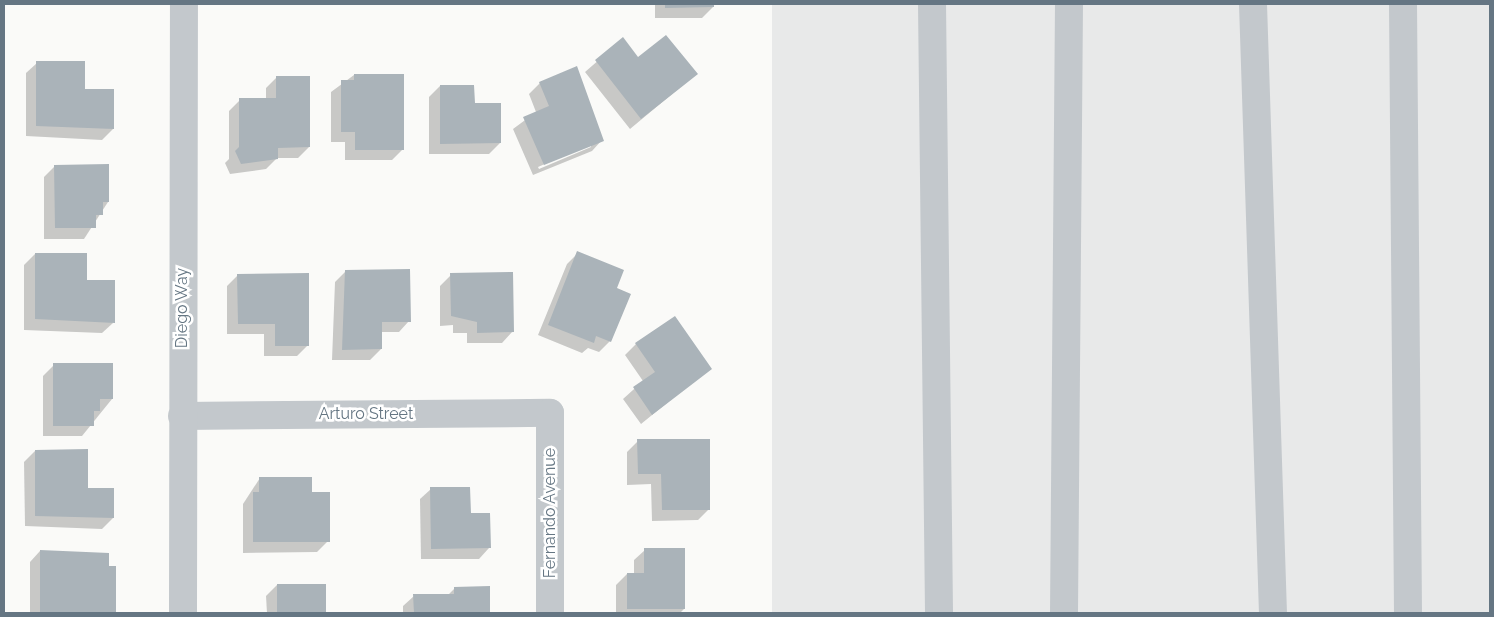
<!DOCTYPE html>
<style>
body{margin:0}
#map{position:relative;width:1494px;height:617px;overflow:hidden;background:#fafaf8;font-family:Raleway,sans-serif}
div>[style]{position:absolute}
.built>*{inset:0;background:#e8e9e9;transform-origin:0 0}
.shadow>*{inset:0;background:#0003}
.building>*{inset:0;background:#aab3b9;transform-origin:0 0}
.minor>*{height:28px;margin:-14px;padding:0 14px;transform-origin:14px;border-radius:14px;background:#c3c8cc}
span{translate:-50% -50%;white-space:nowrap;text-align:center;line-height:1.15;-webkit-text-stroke:5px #fff;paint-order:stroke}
.street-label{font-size:16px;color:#657683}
.frame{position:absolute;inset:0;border:5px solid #657683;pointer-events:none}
</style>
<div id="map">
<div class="built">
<div style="left:772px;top:4px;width:718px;height:609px"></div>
</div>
<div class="shadow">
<div style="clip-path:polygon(655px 4px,713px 4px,713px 7px,702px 18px,655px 18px)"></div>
<div style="clip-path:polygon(623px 39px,638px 59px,696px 74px,630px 129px,585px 72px)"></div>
<div style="clip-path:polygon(37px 63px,84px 91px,113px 129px,102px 140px,26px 136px,26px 73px)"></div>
<div style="clip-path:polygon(354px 75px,403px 149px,392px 160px,345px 160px,345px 142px,331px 142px,331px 92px)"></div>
<div style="clip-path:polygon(277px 77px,309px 147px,298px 158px,277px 158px,266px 169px,230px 174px,225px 163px,229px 159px,229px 111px,240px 100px,266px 100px,266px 88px)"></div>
<div style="clip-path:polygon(evenodd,540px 83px,602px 140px,592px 151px,533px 175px,513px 129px,536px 112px,529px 94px,540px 83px,591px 144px,591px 147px,539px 169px,538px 167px,591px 144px)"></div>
<div style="clip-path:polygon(440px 86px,473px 104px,500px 143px,489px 154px,429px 154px,429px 97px)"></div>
<div style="clip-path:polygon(55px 166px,108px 202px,84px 239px,44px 239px,44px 177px)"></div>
<div style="clip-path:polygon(578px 253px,616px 289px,610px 341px,599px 352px,588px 348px,582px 353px,538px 335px,567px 264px)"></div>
<div style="clip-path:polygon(35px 254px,86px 282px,113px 323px,102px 333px,24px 330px,24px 265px)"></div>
<div style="clip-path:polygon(346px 271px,409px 321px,399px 332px,381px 332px,381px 349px,370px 360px,332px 360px,335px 282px)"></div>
<div style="clip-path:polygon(238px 275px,308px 345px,297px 356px,264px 356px,264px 334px,227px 334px,227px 286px)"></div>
<div style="clip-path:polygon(451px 275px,512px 332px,502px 343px,467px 343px,467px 333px,453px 333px,453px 325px,440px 326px,440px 286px)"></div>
<div style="clip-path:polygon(636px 344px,710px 368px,641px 424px,623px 399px,643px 381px,625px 355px)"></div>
<div style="clip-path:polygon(54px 365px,112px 399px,82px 436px,43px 436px,43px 376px)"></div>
<div style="clip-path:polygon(638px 441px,709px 509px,698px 520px,652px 521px,651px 484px,627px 485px,627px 452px)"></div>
<div style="clip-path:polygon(35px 451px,113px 518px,102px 529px,25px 526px,24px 462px)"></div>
<div style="clip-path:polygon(260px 478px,310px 493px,328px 541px,317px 552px,243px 553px,243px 504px)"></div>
<div style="clip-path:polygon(431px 489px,489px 548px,479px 559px,421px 559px,420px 499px)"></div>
<div style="clip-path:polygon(645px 550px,684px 609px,680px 613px,616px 613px,616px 585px,627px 574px,634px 574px,634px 560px)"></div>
<div style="clip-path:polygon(40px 551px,114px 567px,114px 613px,30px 613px,30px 562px)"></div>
<div style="clip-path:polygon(277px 585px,324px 585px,325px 613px,267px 613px,266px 596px)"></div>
<div style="clip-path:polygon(455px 588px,489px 588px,489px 613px,403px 613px,403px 606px,414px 596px,448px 595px)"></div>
</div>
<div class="building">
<div style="clip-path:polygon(665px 4px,714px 4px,714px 7px,665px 8px)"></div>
<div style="clip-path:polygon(666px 35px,698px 74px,641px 119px,595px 60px,623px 37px,638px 57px)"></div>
<div style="clip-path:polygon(36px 61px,85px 61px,85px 89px,114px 89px,114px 129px,36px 126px)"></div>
<div style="clip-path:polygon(577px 66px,604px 141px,544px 165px,523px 117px,549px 106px,539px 82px)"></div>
<div style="clip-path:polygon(354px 74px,404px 74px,404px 150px,355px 150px,355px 132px,341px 132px,341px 80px,354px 80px)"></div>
<div style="clip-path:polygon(276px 76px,310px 76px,310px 147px,278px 148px,278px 159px,241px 164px,235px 151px,239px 147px,239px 98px,276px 98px)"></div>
<div style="clip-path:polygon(440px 85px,474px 85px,475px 103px,501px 103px,501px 143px,440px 144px)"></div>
<div style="clip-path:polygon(109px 164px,109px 202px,103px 202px,103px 215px,96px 215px,96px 228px,55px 228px,54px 165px)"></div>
<div style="clip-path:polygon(577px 251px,624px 270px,617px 288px,631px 294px,611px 342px,596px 336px,594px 343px,548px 325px)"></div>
<div style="clip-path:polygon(35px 253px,87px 253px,87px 280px,115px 280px,115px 323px,35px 319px)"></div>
<div style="clip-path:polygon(410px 269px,411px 322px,382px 322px,382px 349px,342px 350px,345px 270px)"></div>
<div style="clip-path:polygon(513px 272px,514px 332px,477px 333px,477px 322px,451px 316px,450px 273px)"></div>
<div style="clip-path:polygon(309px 273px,309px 346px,275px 346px,275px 324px,238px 324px,237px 274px)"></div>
<div style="clip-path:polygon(675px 316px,712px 369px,652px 415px,633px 387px,655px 372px,635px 343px)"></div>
<div style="clip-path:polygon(53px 363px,113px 363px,113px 399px,100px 399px,100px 411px,94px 411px,94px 426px,53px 426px)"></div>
<div style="clip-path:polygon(637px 439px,710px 439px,710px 510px,662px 510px,661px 474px,638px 474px)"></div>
<div style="clip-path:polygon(88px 449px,88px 488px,114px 488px,114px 518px,35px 516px,35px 450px)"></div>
<div style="clip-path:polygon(259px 477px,312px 477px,312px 492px,330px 492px,330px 542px,253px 542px,253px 492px,259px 492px)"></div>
<div style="clip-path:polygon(430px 487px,470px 487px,471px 513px,490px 513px,491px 548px,431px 549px)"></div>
<div style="clip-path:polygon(644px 548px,685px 548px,685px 609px,627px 609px,627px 573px,644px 573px)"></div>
<div style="clip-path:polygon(40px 550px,109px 553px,109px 566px,116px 566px,116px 613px,40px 613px)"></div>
<div style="left:277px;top:584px;width:49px;height:29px"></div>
<div style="clip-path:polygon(490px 586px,490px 613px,414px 613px,413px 594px,454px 594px,454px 587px)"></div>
</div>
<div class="minor">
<div style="left:932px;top:4px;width:609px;rotate:89.34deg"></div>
<div style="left:1253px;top:4px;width:609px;rotate:88.12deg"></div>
<div style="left:1403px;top:4px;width:609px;rotate:89.53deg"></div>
<div style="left:182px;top:416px;width:368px;rotate:-0.5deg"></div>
<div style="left:550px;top:413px;width:200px;rotate:90deg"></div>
<div style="left:183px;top:613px;width:609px;rotate:-89.91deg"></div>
<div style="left:1064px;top:613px;width:609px;rotate:-89.53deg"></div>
</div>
<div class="street-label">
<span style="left:182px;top:308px;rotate:-90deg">Diego Way</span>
<span style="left:366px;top:414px">Arturo Street</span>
<span style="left:550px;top:513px;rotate:-90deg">Fernando Avenue</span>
</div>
<div class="frame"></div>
</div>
